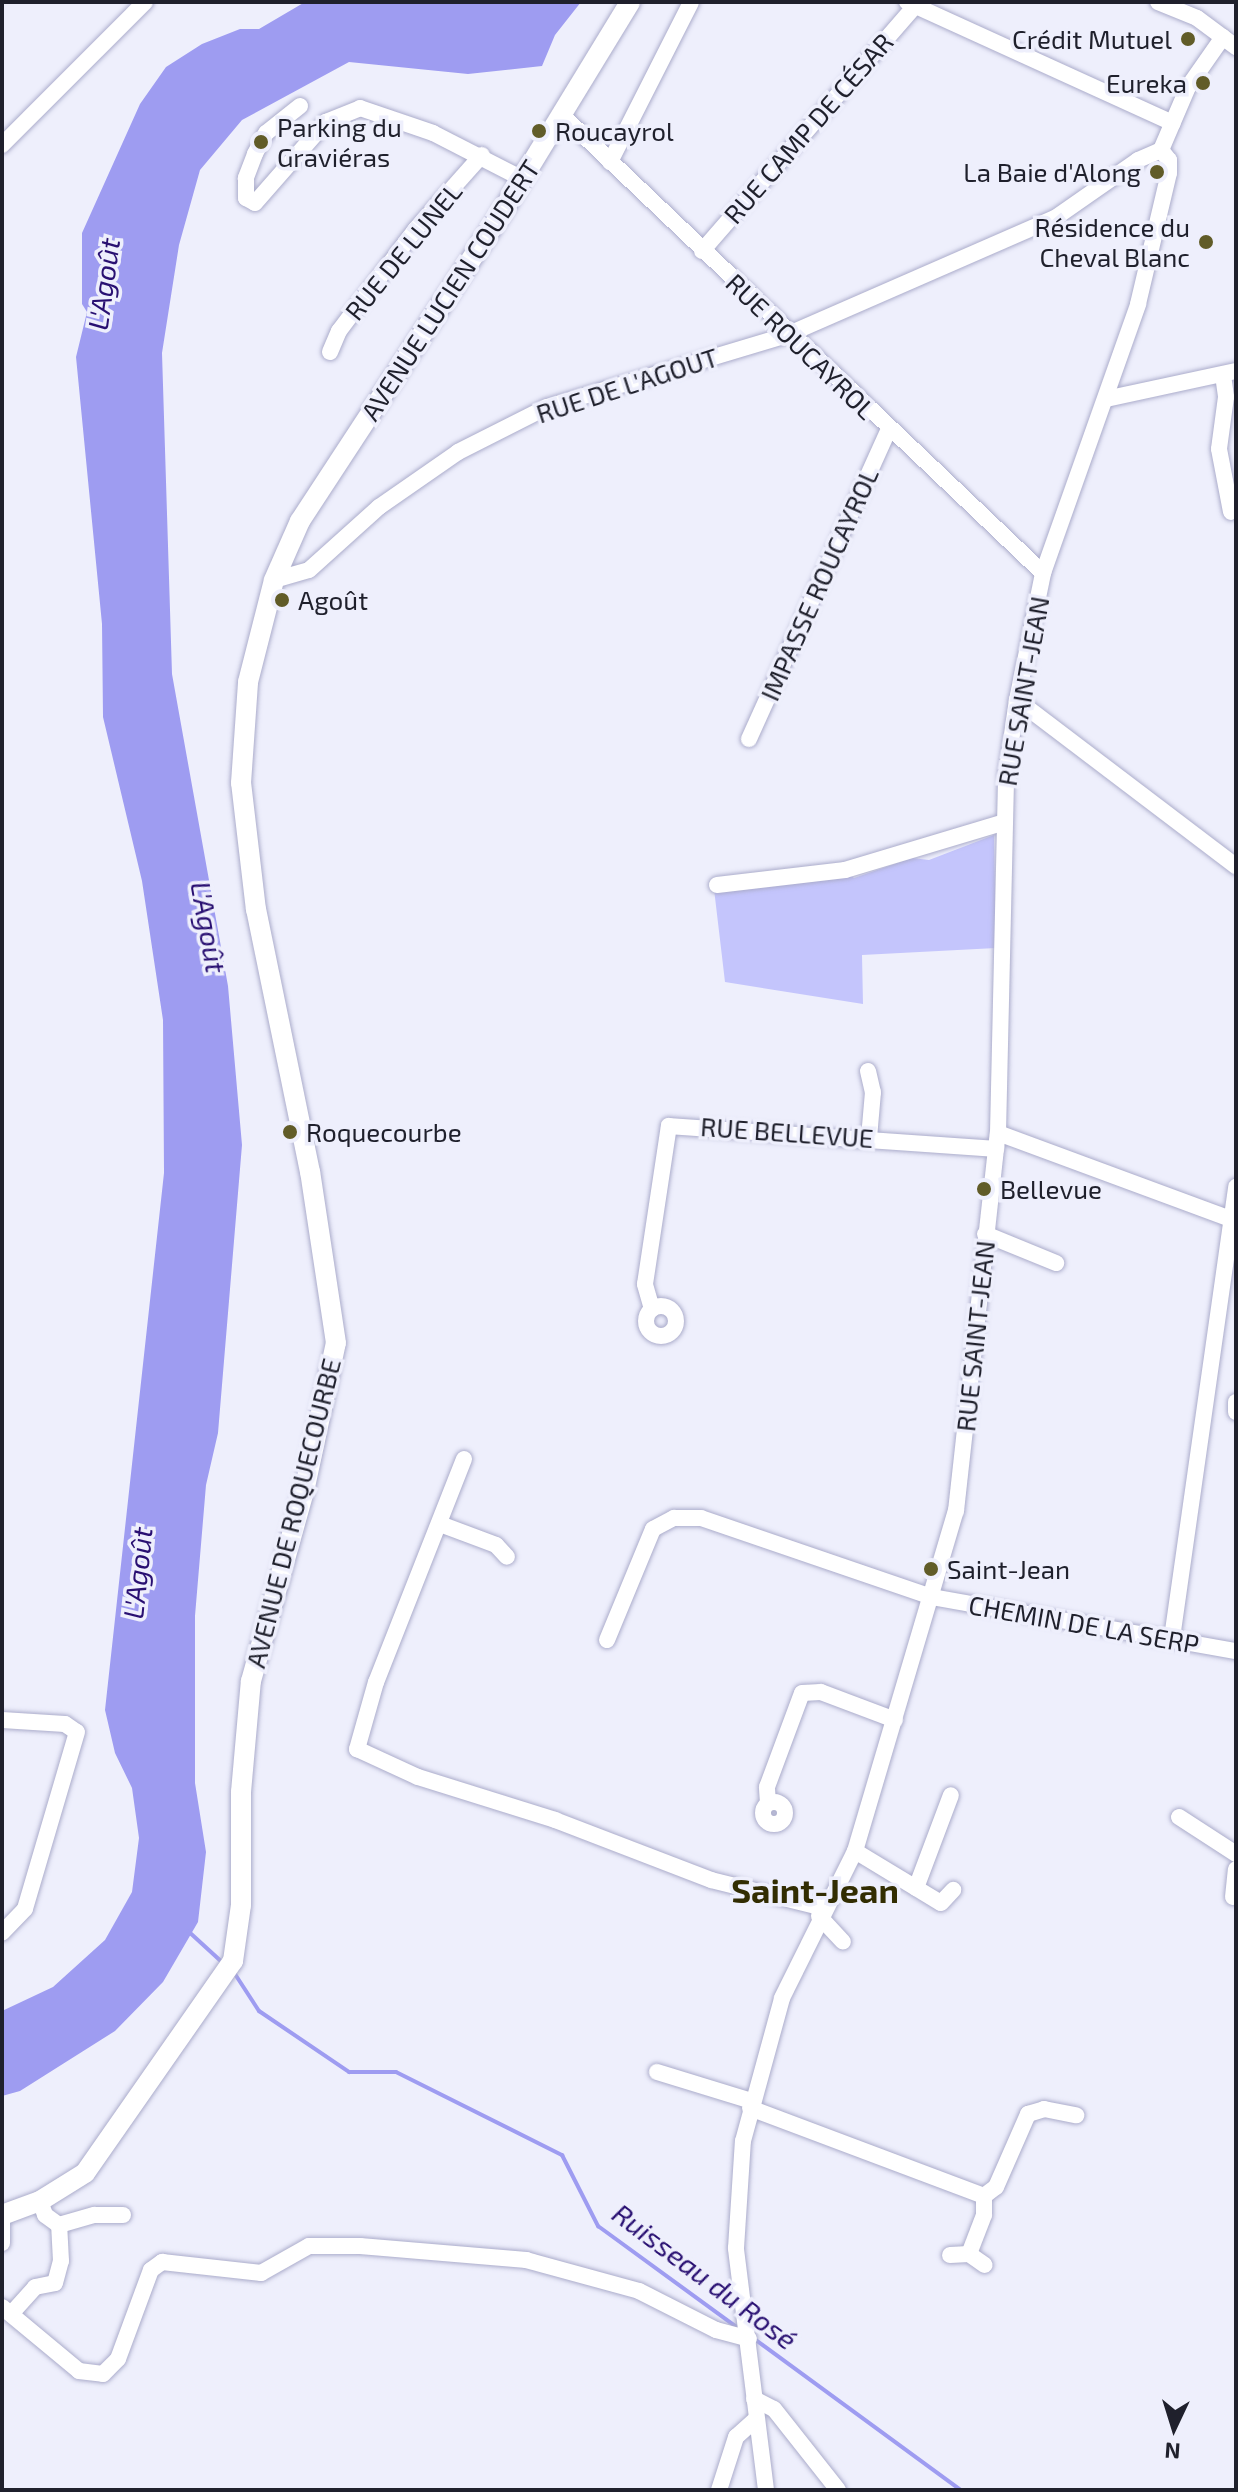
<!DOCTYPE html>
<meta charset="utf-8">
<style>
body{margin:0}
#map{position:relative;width:1238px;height:2492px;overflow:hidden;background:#eeeffc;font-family:"Exo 2",sans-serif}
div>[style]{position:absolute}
.green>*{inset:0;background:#c4c5fc}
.water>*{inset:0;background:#9e9cf1}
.stream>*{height:4px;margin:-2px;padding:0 2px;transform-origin:2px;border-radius:2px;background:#9e9cf1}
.roads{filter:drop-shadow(0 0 2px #abaccb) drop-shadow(0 0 2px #abaccb)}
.minor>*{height:16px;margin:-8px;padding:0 8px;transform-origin:8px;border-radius:8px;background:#fff}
.minor>.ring{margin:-8px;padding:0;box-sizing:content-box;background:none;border:16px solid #fff;border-radius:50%}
.major>*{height:20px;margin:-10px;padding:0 10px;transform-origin:10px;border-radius:10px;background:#fff}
.dots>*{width:22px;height:22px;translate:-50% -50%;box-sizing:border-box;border:4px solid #eeeffc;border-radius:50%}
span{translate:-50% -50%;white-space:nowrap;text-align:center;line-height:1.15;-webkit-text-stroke:7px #eeeffc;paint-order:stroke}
.poi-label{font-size:26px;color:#1f202c}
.right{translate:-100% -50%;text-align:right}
.left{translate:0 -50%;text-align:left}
.street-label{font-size:26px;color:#1f202c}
.water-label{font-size:28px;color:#291072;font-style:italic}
.district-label{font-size:34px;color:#322d02;font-weight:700}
.frame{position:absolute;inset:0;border:4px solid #1f202c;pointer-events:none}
.north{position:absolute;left:1134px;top:2388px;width:80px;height:80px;-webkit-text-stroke:6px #eeeffc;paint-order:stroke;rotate:184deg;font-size:22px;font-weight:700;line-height:32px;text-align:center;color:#1f202c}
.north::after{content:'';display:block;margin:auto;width:28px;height:36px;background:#1f202c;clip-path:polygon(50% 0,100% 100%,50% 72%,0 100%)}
</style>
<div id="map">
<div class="green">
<div style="clip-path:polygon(994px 835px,996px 948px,862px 955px,863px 1004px,725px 982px,714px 889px,847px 873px,854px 878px,912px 858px,929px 860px)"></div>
</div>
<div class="water">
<div style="clip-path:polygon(305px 2px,581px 2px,555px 35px,542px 66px,468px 74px,349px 62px,242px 120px,200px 170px,179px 245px,162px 353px,172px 674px,228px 986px,242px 1145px,218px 1433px,206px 1485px,195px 1616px,195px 1783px,206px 1852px,198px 1922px,163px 1982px,115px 2031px,20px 2091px,2px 2096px,2px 2011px,53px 1987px,105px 1940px,132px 1892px,139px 1838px,132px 1788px,115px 1753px,105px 1710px,164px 1173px,163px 1020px,142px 881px,103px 717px,102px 624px,76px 357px,87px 312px,82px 304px,82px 233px,140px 104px,166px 67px,202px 44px,240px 29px,259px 29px)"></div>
</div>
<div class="stream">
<div style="left:188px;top:1931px;width:47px;rotate:42.4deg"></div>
<div style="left:233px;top:1971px;width:48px;rotate:57deg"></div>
<div style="left:259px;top:2011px;width:109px;rotate:34.1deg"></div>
<div style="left:349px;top:2072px;width:47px"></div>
<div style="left:396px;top:2072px;width:186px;rotate:26.6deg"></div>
<div style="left:562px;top:2155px;width:80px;rotate:63.1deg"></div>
<div style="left:598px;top:2226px;width:178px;rotate:36.1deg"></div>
<div style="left:753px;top:2338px;width:258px;rotate:36.2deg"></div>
</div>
<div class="roads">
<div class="minor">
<div style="left:907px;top:2px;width:292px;rotate:24.5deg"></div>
<div style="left:1158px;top:2px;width:42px;rotate:22.3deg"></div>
<div style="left:1197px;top:18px;width:49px;rotate:36.6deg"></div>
<div style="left:300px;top:106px;width:43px;rotate:141.5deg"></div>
<div style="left:266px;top:133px;width:24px;rotate:118deg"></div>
<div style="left:255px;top:154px;width:26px;rotate:111deg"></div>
<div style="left:246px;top:178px;width:20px;rotate:90deg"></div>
<div style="left:246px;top:198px;width:10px;rotate:29deg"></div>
<div style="left:255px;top:203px;width:108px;rotate:-48.8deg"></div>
<div style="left:326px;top:122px;width:37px;rotate:-22deg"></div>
<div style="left:360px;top:108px;width:77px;rotate:18.9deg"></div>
<div style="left:433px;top:133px;width:101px;rotate:27.1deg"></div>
<div style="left:562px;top:115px;width:664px;rotate:43.6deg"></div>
<div style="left:2px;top:145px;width:202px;rotate:-45deg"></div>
<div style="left:1161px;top:150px;width:69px;rotate:-66.8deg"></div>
<div style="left:1188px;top:87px;width:61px;rotate:-55deg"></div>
<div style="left:610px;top:162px;width:179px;rotate:-63.1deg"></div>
<div style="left:702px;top:251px;width:325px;rotate:-49deg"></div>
<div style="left:330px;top:352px;width:23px;rotate:-67deg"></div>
<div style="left:339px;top:331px;width:128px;rotate:-53deg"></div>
<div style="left:416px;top:229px;width:99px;rotate:-48.3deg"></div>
<div style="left:1223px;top:375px;width:22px;rotate:82deg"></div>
<div style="left:1226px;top:397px;width:52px;rotate:97.7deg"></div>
<div style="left:1219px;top:449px;width:64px;rotate:79.2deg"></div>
<div style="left:1106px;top:399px;width:133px;rotate:-12.2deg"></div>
<div style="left:274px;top:580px;width:36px;rotate:-16deg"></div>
<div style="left:309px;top:570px;width:94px;rotate:-42deg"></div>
<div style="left:379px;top:507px;width:96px;rotate:-34.8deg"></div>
<div style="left:458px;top:452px;width:100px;rotate:-26.8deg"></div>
<div style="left:547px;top:407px;width:251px;rotate:-16.7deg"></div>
<div style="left:787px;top:335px;width:292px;rotate:-23.6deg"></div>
<div style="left:1055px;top:218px;width:101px;rotate:-34.9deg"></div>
<div style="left:1138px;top:160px;width:25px;rotate:-23deg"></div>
<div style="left:1017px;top:700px;width:275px;rotate:37.2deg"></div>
<div style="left:749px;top:739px;width:340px;rotate:-65.7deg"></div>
<div style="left:717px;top:885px;width:129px;rotate:-6.7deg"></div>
<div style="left:845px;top:870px;width:167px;rotate:-16.7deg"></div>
<div style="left:868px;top:1071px;width:22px;rotate:77deg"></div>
<div style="left:873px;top:1092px;width:46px;rotate:95deg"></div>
<div style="left:998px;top:1133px;width:248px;rotate:20.3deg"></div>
<div style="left:985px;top:1234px;width:77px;rotate:22.2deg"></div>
<div class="ring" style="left:646px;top:1306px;width:14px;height:14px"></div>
<div style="left:652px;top:1309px;width:26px;rotate:-106deg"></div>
<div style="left:645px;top:1284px;width:160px;rotate:-81.4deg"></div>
<div style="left:669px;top:1126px;width:328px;rotate:4deg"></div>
<div style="left:1236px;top:1402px;width:10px;rotate:90deg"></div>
<div style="left:464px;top:1459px;width:240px;rotate:111.5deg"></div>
<div style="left:376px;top:1682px;width:70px;rotate:105.8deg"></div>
<div style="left:357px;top:1749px;width:67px;rotate:24.7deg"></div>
<div style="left:418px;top:1777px;width:144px;rotate:17.4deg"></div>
<div style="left:555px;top:1820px;width:167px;rotate:21deg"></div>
<div style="left:711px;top:1880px;width:115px;rotate:14deg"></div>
<div style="left:440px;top:1524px;width:60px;rotate:20.6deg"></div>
<div style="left:496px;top:1545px;width:16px;rotate:47deg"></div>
<div style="left:1172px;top:1638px;width:456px;rotate:-81.9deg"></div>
<div style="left:607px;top:1640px;width:120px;rotate:-67.5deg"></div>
<div style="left:653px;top:1529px;width:24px;rotate:-28deg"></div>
<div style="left:674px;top:1518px;width:27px"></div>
<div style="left:701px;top:1518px;width:244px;rotate:18.9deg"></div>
<div style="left:932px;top:1597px;width:309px;rotate:10.1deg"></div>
<div style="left:2px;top:1720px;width:63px;rotate:3.6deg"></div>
<div style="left:65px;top:1724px;width:14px;rotate:34deg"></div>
<div style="left:77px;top:1732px;width:184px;rotate:106.4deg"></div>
<div style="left:25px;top:1909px;width:33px;rotate:134deg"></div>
<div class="ring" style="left:763px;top:1802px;width:6px;height:6px"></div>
<div style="left:768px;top:1803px;width:16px;rotate:-94deg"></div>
<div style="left:767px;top:1787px;width:100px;rotate:-69.6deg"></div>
<div style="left:802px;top:1693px;width:19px;rotate:-3deg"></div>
<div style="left:821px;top:1692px;width:79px;rotate:20.7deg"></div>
<div style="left:1179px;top:1817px;width:68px;rotate:33deg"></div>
<div style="left:855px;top:1851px;width:100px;rotate:31.2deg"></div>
<div style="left:941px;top:1903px;width:18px;rotate:-47deg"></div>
<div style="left:916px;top:1888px;width:99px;rotate:-69.4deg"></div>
<div style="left:1233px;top:1897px;width:28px;rotate:-84deg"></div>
<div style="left:819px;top:1916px;width:35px;rotate:47deg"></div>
<div style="left:657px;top:2072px;width:99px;rotate:17deg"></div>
<div style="left:750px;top:2108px;width:250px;rotate:20.6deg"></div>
<div style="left:984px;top:2196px;width:15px;rotate:-37deg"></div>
<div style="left:996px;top:2187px;width:80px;rotate:-66.3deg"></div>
<div style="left:1028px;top:2114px;width:17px;rotate:-17deg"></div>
<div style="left:1044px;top:2109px;width:33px;rotate:11deg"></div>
<div style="left:40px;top:2201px;width:15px;rotate:70deg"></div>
<div style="left:45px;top:2215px;width:17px;rotate:36deg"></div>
<div style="left:2px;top:2218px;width:25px;rotate:90deg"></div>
<div style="left:969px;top:2254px;width:42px;rotate:-69deg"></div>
<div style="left:984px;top:2215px;width:19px;rotate:-90deg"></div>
<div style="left:950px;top:2255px;width:19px;rotate:-3deg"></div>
<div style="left:969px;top:2254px;width:19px;rotate:35deg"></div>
<div style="left:2px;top:2307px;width:100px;rotate:39.7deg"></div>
<div style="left:79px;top:2371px;width:24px;rotate:7deg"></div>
<div style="left:103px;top:2374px;width:21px;rotate:-45deg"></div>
<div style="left:118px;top:2359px;width:95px;rotate:-69.7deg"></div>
<div style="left:151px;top:2270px;width:14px;rotate:-36deg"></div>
<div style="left:162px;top:2262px;width:100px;rotate:6.3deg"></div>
<div style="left:261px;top:2273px;width:55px;rotate:-29.4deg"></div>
<div style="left:309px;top:2246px;width:51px"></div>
<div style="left:360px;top:2246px;width:167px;rotate:4.8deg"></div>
<div style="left:526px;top:2260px;width:117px;rotate:15.3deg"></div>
<div style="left:639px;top:2291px;width:86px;rotate:26.9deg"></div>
<div style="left:716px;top:2330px;width:34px;rotate:15deg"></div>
<div style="left:11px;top:2314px;width:36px;rotate:-48deg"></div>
<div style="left:35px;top:2287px;width:20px;rotate:-11deg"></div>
<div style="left:55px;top:2283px;width:23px;rotate:-75deg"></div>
<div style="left:61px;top:2261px;width:36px;rotate:-93deg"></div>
<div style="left:59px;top:2225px;width:37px;rotate:-16deg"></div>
<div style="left:95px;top:2215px;width:28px"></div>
<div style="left:754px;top:2399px;width:22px;rotate:27deg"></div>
<div style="left:774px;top:2409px;width:103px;rotate:51.7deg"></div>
<div style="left:719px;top:2490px;width:56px;rotate:-72.2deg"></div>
<div style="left:736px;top:2437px;width:27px;rotate:-42deg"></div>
<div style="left:766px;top:2490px;width:244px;rotate:-97.1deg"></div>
<div style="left:736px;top:2248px;width:107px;rotate:-86.3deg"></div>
<div style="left:743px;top:2141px;width:148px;rotate:-74.7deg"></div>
<div style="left:782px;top:1998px;width:164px;rotate:-63.6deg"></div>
<div style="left:855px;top:1851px;width:355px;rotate:-73.5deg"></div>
<div style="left:956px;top:1511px;width:380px;rotate:-83.7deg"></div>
<div style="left:998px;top:1133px;width:357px;rotate:-88.7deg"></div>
<div style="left:1006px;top:776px;width:77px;rotate:-81.8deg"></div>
<div style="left:1017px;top:700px;width:130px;rotate:-78.4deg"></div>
<div style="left:1043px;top:573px;width:285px;rotate:-70.5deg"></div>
<div style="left:1138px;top:304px;width:135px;rotate:-76.7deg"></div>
<div style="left:1169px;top:173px;width:13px;rotate:-90deg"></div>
<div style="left:1169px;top:160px;width:13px;rotate:-129deg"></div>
</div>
<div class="major">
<div style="left:2px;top:2215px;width:40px;rotate:-20.2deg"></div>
<div style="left:40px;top:2201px;width:53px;rotate:-31.9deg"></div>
<div style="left:85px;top:2173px;width:259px;rotate:-55.1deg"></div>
<div style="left:233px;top:1961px;width:57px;rotate:-81.9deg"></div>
<div style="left:241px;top:1905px;width:113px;rotate:-90deg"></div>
<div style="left:241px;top:1792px;width:111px;rotate:-84.9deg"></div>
<div style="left:251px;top:1681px;width:201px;rotate:-74.4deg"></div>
<div style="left:305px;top:1487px;width:147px;rotate:-77.9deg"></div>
<div style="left:336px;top:1343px;width:173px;rotate:-98.6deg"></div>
<div style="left:310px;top:1172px;width:268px;rotate:-101.6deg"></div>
<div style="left:256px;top:910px;width:128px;rotate:-96.7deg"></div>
<div style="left:241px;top:783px;width:101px;rotate:-86deg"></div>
<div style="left:248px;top:682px;width:105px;rotate:-75.7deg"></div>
<div style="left:274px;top:580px;width:64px;rotate:-66.2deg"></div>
<div style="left:300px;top:521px;width:369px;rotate:-56.8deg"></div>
<div style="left:502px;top:212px;width:246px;rotate:-58.6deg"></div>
</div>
</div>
<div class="dots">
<div style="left:1188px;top:39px;background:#615c28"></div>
<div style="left:1203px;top:83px;background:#615c28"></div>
<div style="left:539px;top:131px;background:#615c28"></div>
<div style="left:261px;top:142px;background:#615c28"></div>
<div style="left:1157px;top:172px;background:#615c28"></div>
<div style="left:1206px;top:242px;background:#615c28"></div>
<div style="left:282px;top:600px;background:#615c28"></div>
<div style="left:290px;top:1132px;background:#615c28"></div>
<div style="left:984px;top:1189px;background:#615c28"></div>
<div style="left:931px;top:1569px;background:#615c28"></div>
</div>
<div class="poi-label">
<span class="right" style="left:1172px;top:39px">Crédit Mutuel</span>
<span class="right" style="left:1187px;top:83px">Eureka</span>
<span class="left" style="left:277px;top:142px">Parking du<br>Graviéras</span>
<span class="left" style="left:555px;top:131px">Roucayrol</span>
<span class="right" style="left:1141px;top:172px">La Baie d'Along</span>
<span class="right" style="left:1190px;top:242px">Résidence du<br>Cheval Blanc</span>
<span class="left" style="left:298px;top:600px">Agoût</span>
<span class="left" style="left:306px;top:1132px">Roquecourbe</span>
<span class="left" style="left:1000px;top:1189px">Bellevue</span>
<span class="left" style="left:947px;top:1569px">Saint-Jean</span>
</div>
<div class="street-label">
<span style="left:808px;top:128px;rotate:-49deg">RUE CAMP DE CÉSAR</span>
<span style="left:403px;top:251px;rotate:-51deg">RUE DE LUNEL</span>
<span style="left:450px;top:290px;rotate:-57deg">AVENUE LUCIEN COUDERT</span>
<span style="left:801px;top:346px;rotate:44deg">RUE ROUCAYROL</span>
<span style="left:627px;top:385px;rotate:-18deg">RUE DE L'AGOUT</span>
<span style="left:819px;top:584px;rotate:-66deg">IMPASSE ROUCAYROL</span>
<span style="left:1023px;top:691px;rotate:-80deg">RUE SAINT-JEAN</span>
<span style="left:787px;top:1132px;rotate:4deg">RUE BELLEVUE</span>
<span style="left:975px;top:1336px;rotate:-84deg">RUE SAINT-JEAN</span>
<span style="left:293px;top:1513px;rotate:-76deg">AVENUE DE ROQUECOURBE</span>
<span style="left:1084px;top:1624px;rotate:10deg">CHEMIN DE LA SERP</span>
</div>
<div class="water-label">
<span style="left:103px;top:284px;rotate:-82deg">L'Agoût</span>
<span style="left:209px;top:927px;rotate:80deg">L'Agoût</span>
<span style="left:137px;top:1573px;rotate:-84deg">L'Agoût</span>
<span style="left:705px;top:2276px;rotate:37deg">Ruisseau du Rosé</span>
</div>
<div class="district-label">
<span style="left:815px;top:1890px">Saint-Jean</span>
</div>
<div class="frame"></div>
<div class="north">N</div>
</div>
